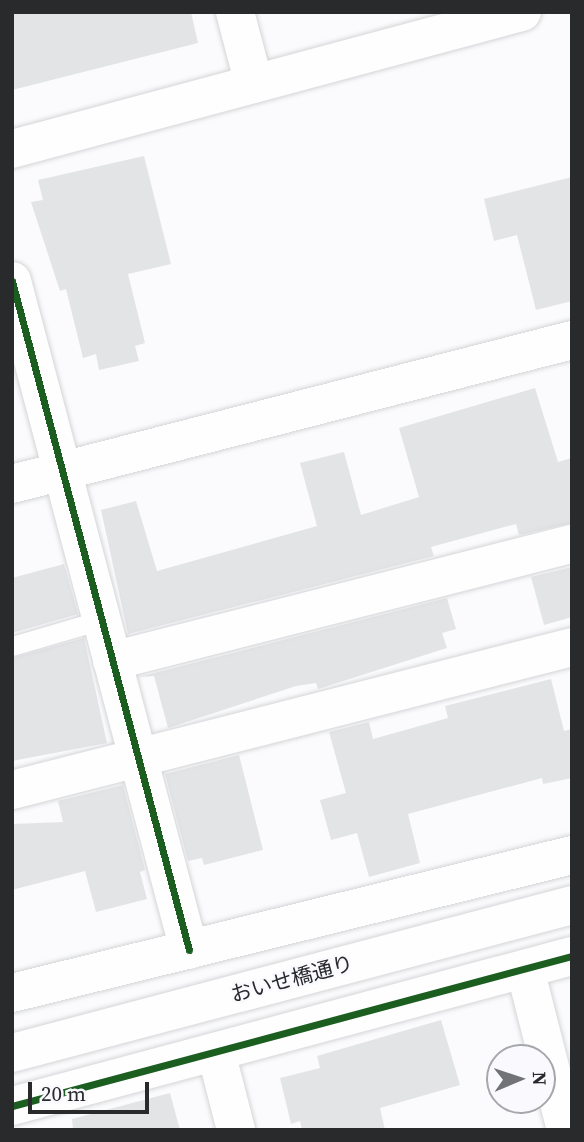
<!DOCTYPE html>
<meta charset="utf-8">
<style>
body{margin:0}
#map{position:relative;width:584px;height:1142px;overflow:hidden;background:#fbfbfd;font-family:"Source Serif 4","Noto Sans JP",serif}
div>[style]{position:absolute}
.building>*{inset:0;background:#e3e4e6}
.roads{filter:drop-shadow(0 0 2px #d4d5d7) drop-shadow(0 0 2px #d4d5d7)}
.service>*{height:19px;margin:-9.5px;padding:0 9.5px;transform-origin:9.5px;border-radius:9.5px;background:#fefeff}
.minor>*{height:38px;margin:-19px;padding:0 19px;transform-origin:19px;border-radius:19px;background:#fefeff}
.tertiary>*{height:38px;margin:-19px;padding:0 19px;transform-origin:19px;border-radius:19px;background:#fefeff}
.cycleway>*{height:7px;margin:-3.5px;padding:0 3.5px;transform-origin:3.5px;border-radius:3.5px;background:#1b5e20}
span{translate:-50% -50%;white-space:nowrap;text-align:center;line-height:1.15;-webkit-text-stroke:5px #fafafe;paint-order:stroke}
.street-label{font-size:21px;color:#292a2c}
.frame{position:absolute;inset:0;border:14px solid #292a2c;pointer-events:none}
.north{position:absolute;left:486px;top:1044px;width:70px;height:70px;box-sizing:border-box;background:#fafafe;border:2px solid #a6a7aa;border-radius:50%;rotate:88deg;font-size:19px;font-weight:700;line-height:28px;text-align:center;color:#292a2c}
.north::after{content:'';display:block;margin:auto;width:24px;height:32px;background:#727375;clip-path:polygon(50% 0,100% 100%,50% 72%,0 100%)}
.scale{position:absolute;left:28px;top:1082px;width:121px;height:32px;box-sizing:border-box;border:4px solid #292a2c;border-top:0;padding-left:9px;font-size:21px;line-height:24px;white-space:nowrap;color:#292a2c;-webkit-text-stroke:5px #fafafe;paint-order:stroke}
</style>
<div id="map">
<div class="building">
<div style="clip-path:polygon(12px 12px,191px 12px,198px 43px,12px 90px)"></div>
<div style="clip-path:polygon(144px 156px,171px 264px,128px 274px,145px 343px,135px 346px,139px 361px,99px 370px,96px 354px,83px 358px,66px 289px,60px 291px,31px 202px,43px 200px,38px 180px)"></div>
<div style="clip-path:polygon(572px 177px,572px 301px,536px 310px,517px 235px,494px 241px,484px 199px)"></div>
<div style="clip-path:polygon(535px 388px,558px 462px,572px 458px,572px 523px,519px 535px,516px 524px,431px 547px,434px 556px,128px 634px,101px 510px,136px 501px,157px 571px,317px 526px,300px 463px,344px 452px,361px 515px,419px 497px,399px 428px)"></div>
<div style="clip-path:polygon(64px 564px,78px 614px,12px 633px,12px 578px)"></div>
<div style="clip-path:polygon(572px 567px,572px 617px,544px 625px,531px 577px)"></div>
<div style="clip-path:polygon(447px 598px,456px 629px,442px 633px,447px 648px,318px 689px,316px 683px,296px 686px,168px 728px,154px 676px,139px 677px)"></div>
<div style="clip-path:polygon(84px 638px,107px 743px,12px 761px,12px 658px)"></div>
<div style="clip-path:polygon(551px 679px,564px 731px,572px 729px,572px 778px,543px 784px,542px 778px,408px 814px,420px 863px,369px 877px,357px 833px,331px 840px,320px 800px,346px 793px,329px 732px,369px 722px,373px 739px,448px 718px,445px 706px)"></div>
<div style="clip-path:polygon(239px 755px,263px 850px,204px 865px,202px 858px,188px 861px,165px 774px)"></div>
<div style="clip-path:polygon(123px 785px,145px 870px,140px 872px,147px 899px,96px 912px,85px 871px,12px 890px,12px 824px,63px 822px,58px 801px)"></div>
<div style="clip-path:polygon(441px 1020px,460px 1085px,380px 1108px,385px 1130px,302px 1130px,300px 1121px,291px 1124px,280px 1078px,320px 1068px,317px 1056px)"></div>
<div style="clip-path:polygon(170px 1093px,180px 1130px,73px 1130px,72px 1119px)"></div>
</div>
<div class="roads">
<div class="service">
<div style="left:12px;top:646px;width:93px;rotate:-16.3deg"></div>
</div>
<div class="minor">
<div style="left:235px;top:12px;width:74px;rotate:75.2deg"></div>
<div style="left:12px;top:149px;width:528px;rotate:-15.04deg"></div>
<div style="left:12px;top:281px;width:692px;rotate:75.18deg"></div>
<div style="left:12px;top:484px;width:578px;rotate:-14.42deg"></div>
<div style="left:112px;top:661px;width:475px;rotate:-14.3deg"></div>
<div style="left:12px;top:790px;width:578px;rotate:-14.32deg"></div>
<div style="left:525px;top:969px;width:166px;rotate:75.7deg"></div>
<div style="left:12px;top:993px;width:577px;rotate:-13.84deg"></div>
<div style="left:216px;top:1052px;width:81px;rotate:75.6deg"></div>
<div style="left:12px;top:1106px;width:580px;rotate:-15deg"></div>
</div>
<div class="tertiary">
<div style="left:12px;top:1053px;width:579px;rotate:-14.8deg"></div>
</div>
</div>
<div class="cycleway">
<div style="left:12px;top:281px;width:692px;rotate:75.18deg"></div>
<div style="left:12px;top:1106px;width:580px;rotate:-15deg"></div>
</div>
<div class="street-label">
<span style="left:292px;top:979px;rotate:-15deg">おいせ橋通り</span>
</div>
<div class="frame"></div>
<div class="north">N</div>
<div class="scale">20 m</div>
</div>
